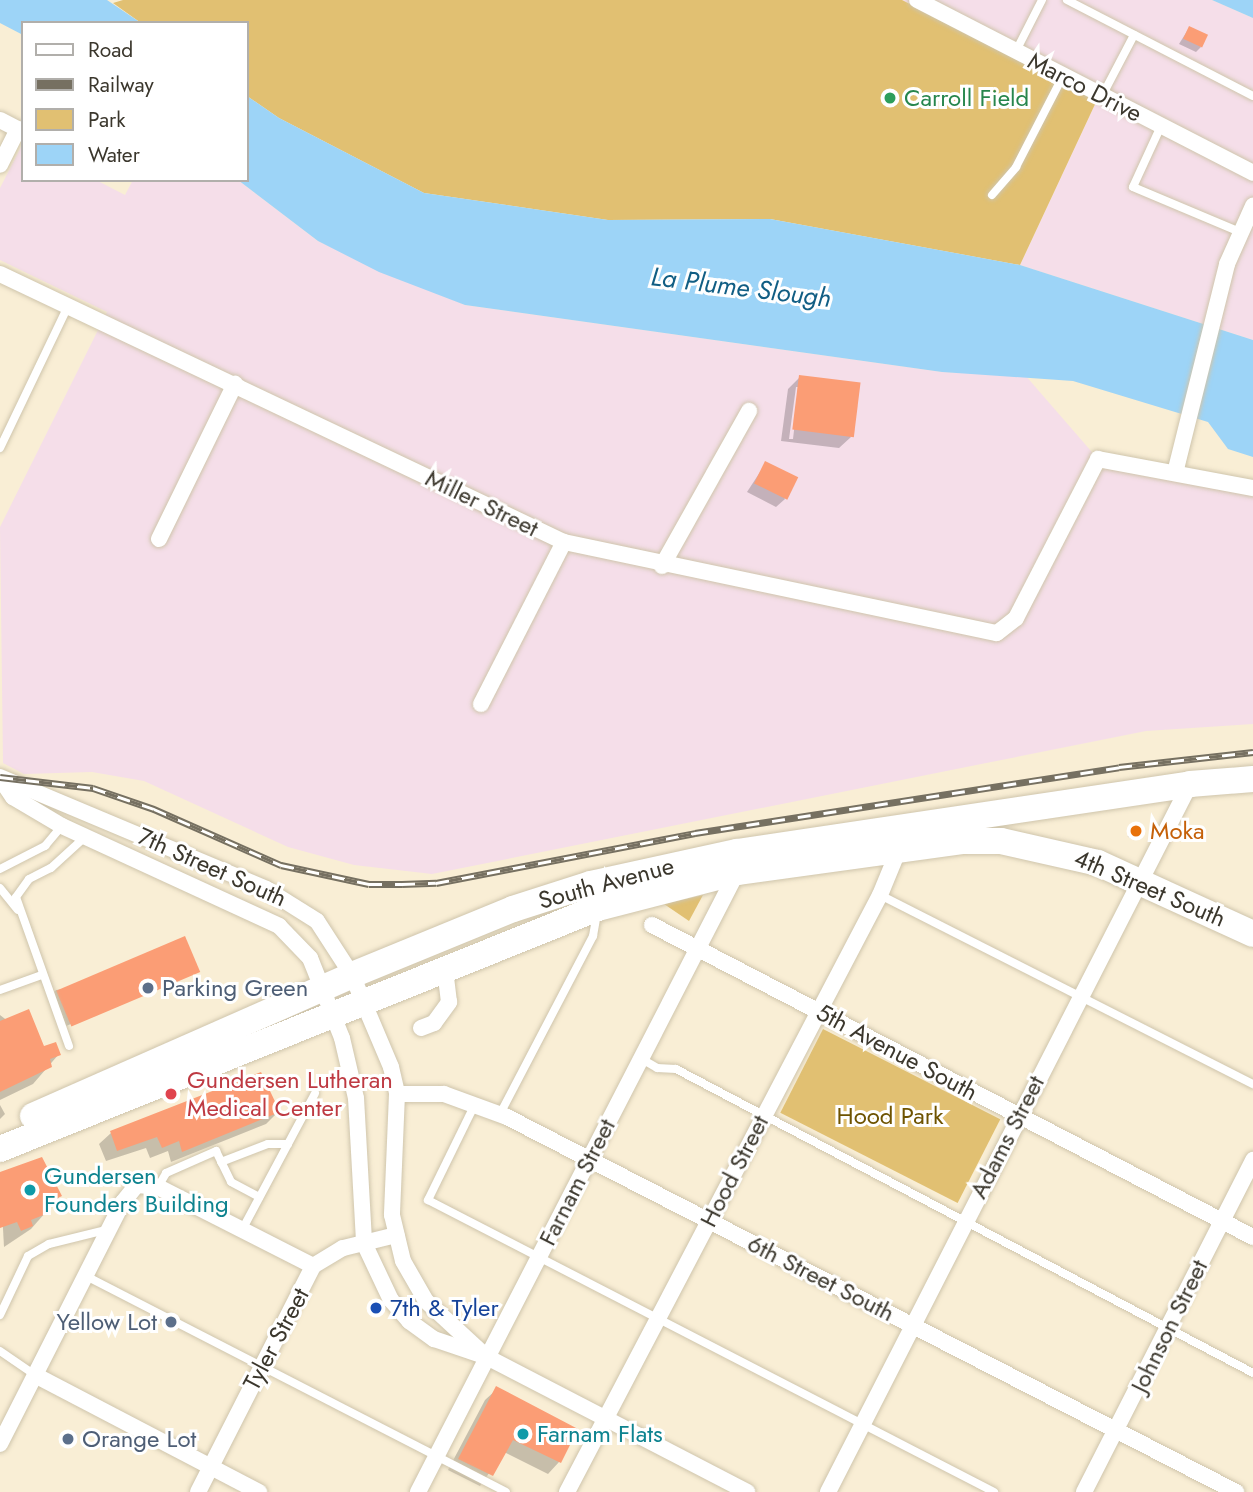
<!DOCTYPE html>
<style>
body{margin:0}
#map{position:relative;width:1253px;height:1492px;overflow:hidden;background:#f9eed5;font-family:Jost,sans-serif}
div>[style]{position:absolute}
.industrial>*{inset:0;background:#f5dee9}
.green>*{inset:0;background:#e1c072;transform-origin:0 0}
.water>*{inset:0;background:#9dd4f7}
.shadow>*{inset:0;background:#0003;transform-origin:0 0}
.building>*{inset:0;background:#fb9d75;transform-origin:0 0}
.roads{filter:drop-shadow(0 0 2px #cfc5ac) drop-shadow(0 0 2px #cfc5ac)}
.service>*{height:8px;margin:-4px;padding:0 4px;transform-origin:4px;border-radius:4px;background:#fff}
.minor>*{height:16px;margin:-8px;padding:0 8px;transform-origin:8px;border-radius:8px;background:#fff}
.trunk>*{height:26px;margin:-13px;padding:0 13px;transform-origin:13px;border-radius:13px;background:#fff}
.rail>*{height:7px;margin-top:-3.5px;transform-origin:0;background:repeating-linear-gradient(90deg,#fff 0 13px,#767061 0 26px);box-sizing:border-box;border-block:2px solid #767061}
.dots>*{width:19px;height:19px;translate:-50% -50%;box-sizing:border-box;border:4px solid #fff;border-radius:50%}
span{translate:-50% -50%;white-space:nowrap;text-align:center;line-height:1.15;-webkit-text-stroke:6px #fff;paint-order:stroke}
.street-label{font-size:24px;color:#3b372d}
.leisure-label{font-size:24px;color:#27864d}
.left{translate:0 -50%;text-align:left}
.food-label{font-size:24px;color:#c56008}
.service-label{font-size:24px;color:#4e5e75}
.right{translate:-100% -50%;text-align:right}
.health-label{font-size:24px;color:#be3a42}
.park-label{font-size:24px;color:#6e5301}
.culture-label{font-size:24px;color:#0d838f}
.transit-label{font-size:24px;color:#164399}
.water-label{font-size:26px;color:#115e84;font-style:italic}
.legend{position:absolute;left:21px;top:21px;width:228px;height:161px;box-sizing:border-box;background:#fff;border:2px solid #b1afab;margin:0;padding:9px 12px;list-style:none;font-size:21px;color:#3b372d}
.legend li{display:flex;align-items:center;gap:14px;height:35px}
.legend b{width:35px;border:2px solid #b1afab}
</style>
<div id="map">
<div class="industrial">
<div style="clip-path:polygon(902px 0,1212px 0,1253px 18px,1253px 340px,1020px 265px,1097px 100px)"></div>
<div style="clip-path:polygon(23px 143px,23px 180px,96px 180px,125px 195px,133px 180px,238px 180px,318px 241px,465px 305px,942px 372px,1025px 375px,1098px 459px,1253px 488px,1253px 724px,1146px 731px,432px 874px,354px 865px,288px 847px,144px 781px,92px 772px,24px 774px,3px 763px,0 527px,107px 312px,0 260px,0 188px)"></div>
</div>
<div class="green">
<div style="clip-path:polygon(123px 0,902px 0,1097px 100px,1020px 265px,770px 219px,608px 220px,424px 193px,279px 118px,247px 96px,247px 23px,141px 23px,113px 3px)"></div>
<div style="clip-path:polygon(703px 895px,689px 921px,664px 904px)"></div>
<div style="left:823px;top:1029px;width:199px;height:94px;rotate:27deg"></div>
</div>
<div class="water">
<div style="clip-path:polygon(0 0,107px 0,141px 23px,23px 23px,23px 35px,0 23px)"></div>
<div style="clip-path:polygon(1212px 0,1253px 0,1253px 18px)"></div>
<div style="clip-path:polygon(247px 96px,279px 118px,424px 193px,608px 220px,770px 219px,1020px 265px,1253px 340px,1253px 457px,1228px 449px,1208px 422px,1073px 381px,942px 372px,465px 305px,379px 272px,318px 241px,238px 180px,247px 180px)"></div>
</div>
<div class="shadow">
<div style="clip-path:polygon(1189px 28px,1201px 47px,1196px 52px,1179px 44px)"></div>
<div style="clip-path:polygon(evenodd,800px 377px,851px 437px,839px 448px,781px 441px,788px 389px,800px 377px,796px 387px,799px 387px,793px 439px,789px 439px,796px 387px)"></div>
<div style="clip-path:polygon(766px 463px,785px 499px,776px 507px,747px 492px)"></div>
<div style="left:1136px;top:824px;width:7px;height:15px;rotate:34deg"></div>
<div style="clip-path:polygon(198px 972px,66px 1026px,54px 992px,56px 990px)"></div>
<div style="clip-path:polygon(0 1015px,43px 1048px,59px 1054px,33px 1084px,0 1100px)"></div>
<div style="clip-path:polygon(0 1105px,5px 1114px,0 1119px)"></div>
<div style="clip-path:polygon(278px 1112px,266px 1124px,171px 1162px,168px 1151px,150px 1158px,146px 1148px,106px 1161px,99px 1144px,111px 1133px)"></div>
<div style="clip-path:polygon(0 1174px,60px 1196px,31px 1229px,4px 1247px)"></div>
<div style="clip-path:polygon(497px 1389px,575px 1430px,559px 1462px,548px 1474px,504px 1452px,480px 1486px,448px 1470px,485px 1400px)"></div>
</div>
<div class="building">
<div style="left:1189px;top:26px;width:21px;height:14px;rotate:25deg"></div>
<div style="left:799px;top:375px;width:62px;height:55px;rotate:7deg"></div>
<div style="left:765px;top:461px;width:37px;height:25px;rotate:26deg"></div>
<div style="left:185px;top:936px;width:39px;height:140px;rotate:67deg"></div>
<div style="clip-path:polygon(29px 1009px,44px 1046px,56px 1042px,61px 1055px,50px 1059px,52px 1067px,0 1092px,0 1021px)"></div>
<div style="clip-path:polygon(261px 1072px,280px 1112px,182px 1152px,179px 1141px,162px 1148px,157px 1137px,117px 1151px,110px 1131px)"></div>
<div style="clip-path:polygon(42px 1157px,62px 1196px,47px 1203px,51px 1212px,31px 1220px,33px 1226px,21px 1231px,17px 1222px,0 1228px,0 1172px)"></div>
<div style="clip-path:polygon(496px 1386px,578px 1429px,561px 1463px,513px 1440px,493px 1476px,458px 1459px)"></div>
</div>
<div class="roads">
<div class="service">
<div style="left:1067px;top:0;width:209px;rotate:27.3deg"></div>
<div style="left:1016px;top:51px;width:57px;rotate:-63deg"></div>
<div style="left:1102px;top:96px;width:69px;rotate:-62.3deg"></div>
<div style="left:1161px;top:126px;width:67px;rotate:114.7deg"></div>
<div style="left:1133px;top:187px;width:116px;rotate:22.8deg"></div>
<div style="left:992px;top:195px;width:37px;rotate:-49deg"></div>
<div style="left:1016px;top:167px;width:102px;rotate:-62.7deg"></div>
<div style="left:0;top:448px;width:157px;rotate:-64.4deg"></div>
<div style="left:0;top:869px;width:51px;rotate:-27.1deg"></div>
<div style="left:45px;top:846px;width:26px;rotate:-50deg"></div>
<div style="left:0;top:888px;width:28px;rotate:51deg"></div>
<div style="left:880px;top:895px;width:418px;rotate:26.9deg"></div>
<div style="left:0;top:990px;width:45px;rotate:-19.7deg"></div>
<div style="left:69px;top:1046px;width:158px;rotate:-109.6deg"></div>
<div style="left:16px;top:897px;width:22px;rotate:-54deg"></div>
<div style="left:29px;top:879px;width:25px;rotate:-27deg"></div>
<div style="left:51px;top:868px;width:46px;rotate:-42.4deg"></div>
<div style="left:640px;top:1058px;width:20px;rotate:30deg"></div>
<div style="left:657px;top:1068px;width:19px;rotate:3deg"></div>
<div style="left:676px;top:1069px;width:652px;rotate:27.78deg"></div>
<div style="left:475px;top:1104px;width:107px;rotate:116.1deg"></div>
<div style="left:428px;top:1200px;width:637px;rotate:27.29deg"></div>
<div style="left:500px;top:1114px;width:201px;rotate:-62.4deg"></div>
<div style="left:593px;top:936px;width:23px;rotate:-80deg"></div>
<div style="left:221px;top:1162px;width:50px;rotate:-21deg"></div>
<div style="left:268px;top:1144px;width:20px"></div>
<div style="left:158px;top:1187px;width:16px;rotate:-60deg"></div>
<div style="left:166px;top:1173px;width:55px;rotate:-23.7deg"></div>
<div style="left:216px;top:1151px;width:34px;rotate:64deg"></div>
<div style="left:231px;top:1182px;width:32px;rotate:28deg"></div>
<div style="left:242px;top:1230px;width:155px;rotate:-61.9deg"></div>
<div style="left:86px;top:1276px;width:472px;rotate:27.2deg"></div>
<div style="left:0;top:1315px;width:65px;rotate:-64.6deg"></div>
<div style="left:28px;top:1256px;width:24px;rotate:-30deg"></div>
<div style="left:49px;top:1244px;width:63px;rotate:-13.8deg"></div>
<div style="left:0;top:1351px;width:42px;rotate:34.4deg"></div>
</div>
<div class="minor">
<div style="left:917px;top:0;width:378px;rotate:27.2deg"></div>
<div style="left:0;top:120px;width:20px;rotate:27deg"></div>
<div style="left:18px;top:129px;width:40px;rotate:116.6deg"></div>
<div style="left:0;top:274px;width:624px;rotate:25.42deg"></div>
<div style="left:564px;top:542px;width:442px;rotate:11.9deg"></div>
<div style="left:997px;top:633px;width:24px;rotate:-38deg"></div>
<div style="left:1016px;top:618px;width:179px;rotate:-62.7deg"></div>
<div style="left:1098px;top:459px;width:158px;rotate:10.6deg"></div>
<div style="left:1175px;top:473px;width:215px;rotate:-76deg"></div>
<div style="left:1227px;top:264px;width:64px;rotate:-65.9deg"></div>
<div style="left:159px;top:539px;width:173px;rotate:-63.9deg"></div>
<div style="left:662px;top:566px;width:178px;rotate:-60.7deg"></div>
<div style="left:481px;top:704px;width:182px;rotate:-62.9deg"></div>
<div style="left:0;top:777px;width:289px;rotate:22.8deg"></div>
<div style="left:266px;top:889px;width:60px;rotate:32.1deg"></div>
<div style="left:317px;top:921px;width:64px;rotate:57.1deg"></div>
<div style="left:352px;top:975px;width:100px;rotate:67deg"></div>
<div style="left:391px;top:1067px;width:28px;rotate:77deg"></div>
<div style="left:397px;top:1094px;width:121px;rotate:92.4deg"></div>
<div style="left:392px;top:1215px;width:47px;rotate:76.6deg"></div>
<div style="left:403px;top:1261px;width:46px;rotate:60.1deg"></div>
<div style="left:426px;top:1301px;width:74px;rotate:42.8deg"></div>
<div style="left:0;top:778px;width:23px;rotate:56deg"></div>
<div style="left:13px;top:797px;width:57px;rotate:30.6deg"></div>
<div style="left:62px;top:826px;width:239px;rotate:24.7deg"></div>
<div style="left:279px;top:926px;width:45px;rotate:45.9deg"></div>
<div style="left:310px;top:958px;width:86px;rotate:68.2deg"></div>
<div style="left:342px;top:1038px;width:62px;rotate:76.9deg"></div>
<div style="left:356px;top:1098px;width:145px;rotate:86.8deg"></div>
<div style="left:364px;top:1243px;width:63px;rotate:64.7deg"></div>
<div style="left:391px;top:1300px;width:28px;rotate:49deg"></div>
<div style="left:409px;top:1321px;width:31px;rotate:36deg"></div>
<div style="left:434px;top:1339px;width:56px;rotate:18.8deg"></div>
<div style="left:487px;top:1357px;width:293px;rotate:27.4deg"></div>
<div style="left:652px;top:925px;width:677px;rotate:27.44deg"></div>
<div style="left:421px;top:1028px;width:14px;rotate:-21deg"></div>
<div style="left:434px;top:1023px;width:26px;rotate:-54deg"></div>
<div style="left:449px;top:1002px;width:32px;rotate:-97deg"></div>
<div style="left:397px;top:1094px;width:47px"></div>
<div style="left:444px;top:1094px;width:67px;rotate:20.1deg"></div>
<div style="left:507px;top:1117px;width:820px;rotate:27.22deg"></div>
<div style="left:35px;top:1375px;width:253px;rotate:27.6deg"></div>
<div style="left:0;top:1444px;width:271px;rotate:-63.1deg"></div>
<div style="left:123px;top:1202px;width:22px;rotate:-51deg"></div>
<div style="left:137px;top:1185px;width:21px;rotate:5deg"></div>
<div style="left:158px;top:1187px;width:174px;rotate:27deg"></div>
<div style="left:198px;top:1492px;width:254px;rotate:-63deg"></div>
<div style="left:313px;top:1266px;width:35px;rotate:-31deg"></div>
<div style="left:343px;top:1248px;width:55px;rotate:-13.8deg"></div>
<div style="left:418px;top:1492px;width:697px;rotate:-62.77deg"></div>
<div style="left:567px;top:1492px;width:674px;rotate:-62.33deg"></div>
<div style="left:880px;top:895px;width:50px;rotate:-67.6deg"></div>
<div style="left:828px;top:1492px;width:795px;rotate:-62.92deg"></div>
<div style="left:1084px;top:1492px;width:373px;rotate:-63deg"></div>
</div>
<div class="trunk">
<div style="left:33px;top:1116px;width:349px;rotate:-23.8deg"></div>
<div style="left:352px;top:975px;width:174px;rotate:-22.3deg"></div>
<div style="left:513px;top:909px;width:82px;rotate:-17.8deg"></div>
<div style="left:591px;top:884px;width:149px;rotate:-12.4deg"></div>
<div style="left:737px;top:852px;width:458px;rotate:-8.5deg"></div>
<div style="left:1190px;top:784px;width:63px;rotate:-4.5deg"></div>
<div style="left:0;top:1149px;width:645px;rotate:-21.95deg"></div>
<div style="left:598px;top:908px;width:144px;rotate:-14.5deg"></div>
<div style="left:737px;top:872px;width:227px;rotate:-7.8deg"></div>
<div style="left:962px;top:841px;width:39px"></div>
<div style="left:1001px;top:841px;width:99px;rotate:12.8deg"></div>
<div style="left:1098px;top:863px;width:170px;rotate:24.6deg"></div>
</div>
</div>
<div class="rail">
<div style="left:0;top:777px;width:94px;rotate:6.7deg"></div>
<div style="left:93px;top:788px;width:65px;rotate:19deg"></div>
<div style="left:154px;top:809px;width:139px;rotate:23.8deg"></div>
<div style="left:281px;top:865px;width:90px;rotate:12.2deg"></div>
<div style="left:369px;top:884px;width:33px"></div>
<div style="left:402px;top:884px;width:34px;rotate:-2deg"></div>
<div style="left:436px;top:883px;width:264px;rotate:-10.9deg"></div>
<div style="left:695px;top:833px;width:429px;rotate:-8.8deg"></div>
<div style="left:1119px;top:767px;width:135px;rotate:-6.4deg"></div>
</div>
<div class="dots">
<div style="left:890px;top:98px;background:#2e9e5b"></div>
<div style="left:1136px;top:831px;background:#e8710a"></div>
<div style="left:148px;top:988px;background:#5c6f8a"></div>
<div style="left:171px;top:1094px;background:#e0444e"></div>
<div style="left:30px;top:1190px;background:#0f9aa8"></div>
<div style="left:376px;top:1308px;background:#1a4fb4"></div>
<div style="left:171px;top:1322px;background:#5c6f8a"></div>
<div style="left:523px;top:1434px;background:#0f9aa8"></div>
<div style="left:68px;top:1439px;background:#5c6f8a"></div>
</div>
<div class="street-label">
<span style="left:1085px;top:87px;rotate:27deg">Marco Drive</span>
<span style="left:482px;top:503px;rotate:26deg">Miller Street</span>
<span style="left:212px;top:867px;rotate:24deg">7th Street South</span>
<span style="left:606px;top:883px;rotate:-15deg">South Avenue</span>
<span style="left:1150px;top:888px;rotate:23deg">4th Street South</span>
<span style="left:897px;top:1052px;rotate:28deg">5th Avenue South</span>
<span style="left:1007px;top:1137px;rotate:-63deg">Adams Street</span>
<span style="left:734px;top:1171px;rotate:-63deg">Hood Street</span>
<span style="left:577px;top:1182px;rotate:-63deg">Farnam Street</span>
<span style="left:821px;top:1278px;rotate:27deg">6th Street South</span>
<span style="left:1169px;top:1326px;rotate:-64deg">Johnson Street</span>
<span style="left:276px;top:1339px;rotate:-62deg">Tyler Street</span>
</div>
<div class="leisure-label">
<span class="left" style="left:904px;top:98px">Carroll Field</span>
</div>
<div class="food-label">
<span class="left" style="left:1150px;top:831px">Moka</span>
</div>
<div class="service-label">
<span class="left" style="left:162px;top:988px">Parking Green</span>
<span class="right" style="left:157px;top:1322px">Yellow Lot</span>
<span class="left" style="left:82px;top:1439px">Orange Lot</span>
</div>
<div class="health-label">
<span class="left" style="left:187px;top:1094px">Gundersen Lutheran<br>Medical Center</span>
</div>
<div class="park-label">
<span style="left:890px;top:1116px">Hood Park</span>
</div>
<div class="culture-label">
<span class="left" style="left:44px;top:1190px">Gundersen<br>Founders Building</span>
<span class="left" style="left:537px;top:1434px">Farnam Flats</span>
</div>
<div class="transit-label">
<span class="left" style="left:390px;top:1308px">7th &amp; Tyler</span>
</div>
<div class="water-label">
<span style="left:741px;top:288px;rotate:7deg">La Plume Slough</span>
</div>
<ul class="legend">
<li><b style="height:9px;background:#fff"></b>Road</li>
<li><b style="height:9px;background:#767061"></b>Railway</li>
<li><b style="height:19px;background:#e1c072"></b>Park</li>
<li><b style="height:19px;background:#9dd4f7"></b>Water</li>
</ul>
</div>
